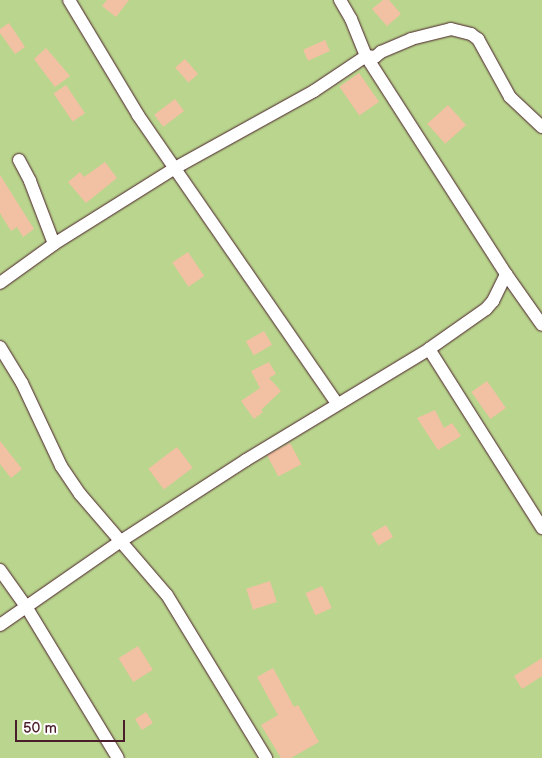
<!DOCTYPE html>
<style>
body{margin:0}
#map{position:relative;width:542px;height:758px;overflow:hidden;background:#fff;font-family:"Balsamiq Sans",sans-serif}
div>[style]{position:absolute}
.green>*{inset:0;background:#bad68e;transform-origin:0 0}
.building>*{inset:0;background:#f2c0a3;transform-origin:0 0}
.roads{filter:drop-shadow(0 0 1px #4a1f2b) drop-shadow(0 0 1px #4a1f2b)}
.minor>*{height:12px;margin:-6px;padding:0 6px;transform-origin:6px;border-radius:6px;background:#fff}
span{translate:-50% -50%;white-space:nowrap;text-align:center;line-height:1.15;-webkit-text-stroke:4px #fff;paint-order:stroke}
.scale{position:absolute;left:15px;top:720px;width:110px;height:22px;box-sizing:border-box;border:2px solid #4a1f2b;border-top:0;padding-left:6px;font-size:15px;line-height:18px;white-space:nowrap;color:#4a1f2b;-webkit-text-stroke:4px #fff;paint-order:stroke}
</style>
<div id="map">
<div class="green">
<div style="left:0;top:0;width:542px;height:758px"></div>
</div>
<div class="building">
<div style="clip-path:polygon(107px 0,129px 0,116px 17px,102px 6px)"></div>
<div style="clip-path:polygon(383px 0,389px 0,401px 14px,387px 26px,372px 9px)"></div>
<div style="clip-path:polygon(9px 23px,25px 47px,15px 54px,0 33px,0 29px)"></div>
<div style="left:325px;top:40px;width:12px;height:24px;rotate:66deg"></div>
<div style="clip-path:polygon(46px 48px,70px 76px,55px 87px,34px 59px)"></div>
<div style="left:185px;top:59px;width:20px;height:13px;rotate:49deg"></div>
<div style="left:359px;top:73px;width:35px;height:24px;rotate:55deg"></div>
<div style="left:66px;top:85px;width:34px;height:15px;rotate:56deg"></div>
<div style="left:175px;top:99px;width:15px;height:26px;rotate:53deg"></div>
<div style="left:448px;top:105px;width:27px;height:28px;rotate:48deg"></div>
<div style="clip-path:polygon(105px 162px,117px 178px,86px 203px,68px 182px,80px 172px,84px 177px)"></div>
<div style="clip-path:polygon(0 175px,34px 229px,23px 237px,17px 227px,11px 231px,0 213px)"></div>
<div style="left:188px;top:252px;width:29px;height:19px;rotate:56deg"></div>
<div style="left:264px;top:331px;width:16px;height:21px;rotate:60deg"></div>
<div style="clip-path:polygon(269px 362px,276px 374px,269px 378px,281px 391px,261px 410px,263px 412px,254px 419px,241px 401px,260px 388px,251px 371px)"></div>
<div style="left:487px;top:381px;width:33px;height:19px;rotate:55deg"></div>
<div style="clip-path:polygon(435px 410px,444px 428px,452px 423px,461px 436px,438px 450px,417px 418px)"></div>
<div style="clip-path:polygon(0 441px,22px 469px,11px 478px,0 464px)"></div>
<div style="left:290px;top:443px;width:24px;height:26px;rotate:62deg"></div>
<div style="left:177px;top:447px;width:26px;height:36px;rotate:53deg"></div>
<div style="left:386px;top:525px;width:14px;height:17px;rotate:60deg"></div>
<div style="left:270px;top:581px;width:22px;height:25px;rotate:72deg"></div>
<div style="left:322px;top:586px;width:24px;height:18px;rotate:66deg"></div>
<div style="left:138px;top:646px;width:28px;height:23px;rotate:58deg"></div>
<div style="clip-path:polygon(542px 658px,542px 676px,522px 689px,514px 676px)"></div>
<div style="clip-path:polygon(273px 668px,294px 707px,298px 705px,319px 742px,291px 758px,281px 758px,261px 725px,278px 715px,257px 677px)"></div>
<div style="left:146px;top:712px;width:13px;height:13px;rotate:58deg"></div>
</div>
<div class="roads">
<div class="minor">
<div style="left:69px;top:0;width:134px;rotate:59deg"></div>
<div style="left:138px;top:115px;width:351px;rotate:55.4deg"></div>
<div style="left:340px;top:0;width:22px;rotate:60deg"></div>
<div style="left:351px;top:19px;width:40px;rotate:68deg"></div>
<div style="left:366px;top:56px;width:259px;rotate:57.3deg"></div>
<div style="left:506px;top:274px;width:62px;rotate:54.8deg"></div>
<div style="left:19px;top:160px;width:24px;rotate:62deg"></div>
<div style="left:30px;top:181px;width:67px;rotate:69.1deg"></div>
<div style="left:0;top:283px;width:67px;rotate:-35.8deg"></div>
<div style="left:54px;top:244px;width:143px;rotate:-32.1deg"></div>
<div style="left:175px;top:168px;width:159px;rotate:-29deg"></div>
<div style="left:314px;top:91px;width:63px;rotate:-33.9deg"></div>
<div style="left:366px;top:56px;width:9px;rotate:6deg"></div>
<div style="left:375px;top:57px;width:8px;rotate:-40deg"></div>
<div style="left:381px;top:52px;width:33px;rotate:-23deg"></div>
<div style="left:411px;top:39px;width:41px;rotate:-14deg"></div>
<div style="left:451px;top:29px;width:21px;rotate:14deg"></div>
<div style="left:471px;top:34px;width:9px;rotate:36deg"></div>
<div style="left:478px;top:39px;width:66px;rotate:61.1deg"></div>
<div style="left:510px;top:97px;width:44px;rotate:43.2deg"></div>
<div style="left:0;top:347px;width:42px;rotate:58.6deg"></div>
<div style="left:22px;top:383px;width:92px;rotate:64.8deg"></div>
<div style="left:61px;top:466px;width:34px;rotate:56deg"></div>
<div style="left:80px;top:494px;width:133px;rotate:49.3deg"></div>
<div style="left:167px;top:595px;width:191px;rotate:58.7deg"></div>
<div style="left:429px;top:349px;width:212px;rotate:57.7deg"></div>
<div style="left:0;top:570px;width:47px;rotate:54.6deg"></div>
<div style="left:27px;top:608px;width:175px;rotate:58.8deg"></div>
<div style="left:0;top:625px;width:147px;rotate:-34.8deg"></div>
<div style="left:121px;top:541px;width:149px;rotate:-32.9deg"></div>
<div style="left:246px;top:460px;width:214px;rotate:-31.2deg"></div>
<div style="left:429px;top:349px;width:70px;rotate:-35.1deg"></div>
<div style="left:486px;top:309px;width:11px;rotate:-49deg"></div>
<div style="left:493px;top:301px;width:30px;rotate:-64deg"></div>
</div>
</div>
<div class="scale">50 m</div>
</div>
